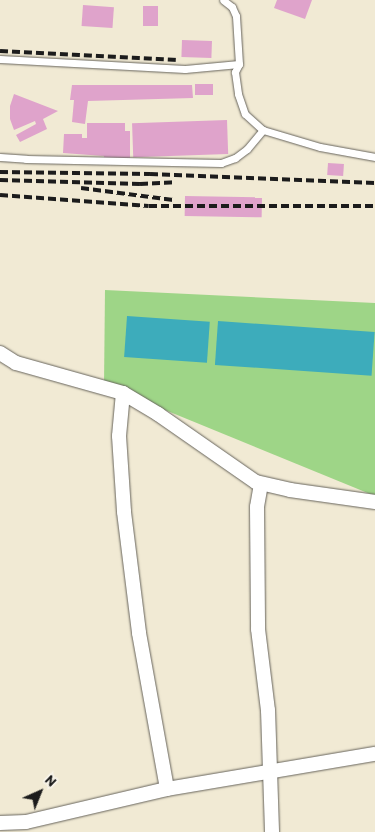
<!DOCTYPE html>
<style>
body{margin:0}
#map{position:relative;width:375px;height:832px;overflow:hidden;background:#f1ead4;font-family:Itim,sans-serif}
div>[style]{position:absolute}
.green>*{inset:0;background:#9ed587}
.water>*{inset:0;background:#3dacbb;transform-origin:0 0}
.building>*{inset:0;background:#dfa3cb;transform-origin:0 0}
.roads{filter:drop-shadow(0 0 1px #67645c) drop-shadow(0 0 1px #67645c)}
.lane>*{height:7px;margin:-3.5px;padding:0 3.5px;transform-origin:3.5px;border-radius:3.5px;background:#fff}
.street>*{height:14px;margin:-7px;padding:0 7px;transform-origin:7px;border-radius:7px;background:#fff}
.rail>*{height:4px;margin-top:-2px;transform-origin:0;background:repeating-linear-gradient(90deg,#1c1c1c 0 8px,transparent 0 12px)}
span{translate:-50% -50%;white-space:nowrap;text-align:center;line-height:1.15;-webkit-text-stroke:4px #f7f3e8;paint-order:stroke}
.north{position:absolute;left:15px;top:767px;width:50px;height:50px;-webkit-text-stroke:4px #f7f3e8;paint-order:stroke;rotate:44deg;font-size:14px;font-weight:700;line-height:20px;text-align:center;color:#1c1c1c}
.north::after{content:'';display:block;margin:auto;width:18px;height:22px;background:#1c1c1c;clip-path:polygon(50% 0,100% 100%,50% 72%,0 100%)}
</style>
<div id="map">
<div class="green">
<div style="clip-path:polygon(105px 290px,375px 303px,375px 496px,104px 385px)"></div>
</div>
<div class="water">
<div style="left:127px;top:316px;width:83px;height:41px;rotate:4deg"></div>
<div style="left:218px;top:321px;width:157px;height:44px;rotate:4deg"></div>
</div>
<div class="building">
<div style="clip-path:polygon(277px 0,312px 0,305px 19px,274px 8px)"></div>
<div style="left:83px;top:5px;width:31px;height:21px;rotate:4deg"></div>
<div style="left:143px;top:6px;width:15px;height:20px"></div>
<div style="left:182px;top:40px;width:30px;height:17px;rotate:2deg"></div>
<div style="left:195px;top:84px;width:18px;height:11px"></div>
<div style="clip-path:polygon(72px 85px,192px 85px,193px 98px,88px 101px,85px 124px,72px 122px,74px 100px,70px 100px)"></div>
<div style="clip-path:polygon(14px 94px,58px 111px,43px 119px,47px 129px,20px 142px,16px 135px,36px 124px,35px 121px,14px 130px,10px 119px,10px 106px)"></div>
<div style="left:227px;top:120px;width:34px;height:95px;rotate:88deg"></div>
<div style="clip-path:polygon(87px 123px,125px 123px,125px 131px,130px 131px,130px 158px,104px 158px,104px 156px,63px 153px,64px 134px,82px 134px,82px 138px,87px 138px)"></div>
<div style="left:328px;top:163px;width:16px;height:12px;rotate:4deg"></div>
<div style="left:185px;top:196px;width:77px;height:20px;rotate:1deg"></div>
</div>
<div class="roads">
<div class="lane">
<div style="left:0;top:59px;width:185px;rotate:3.1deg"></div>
<div style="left:185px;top:69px;width:54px;rotate:-5.3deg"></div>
<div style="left:239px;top:64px;width:48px;rotate:-93.6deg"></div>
<div style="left:236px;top:16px;width:10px;rotate:-114deg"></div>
<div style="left:232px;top:7px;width:11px;rotate:-142deg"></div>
<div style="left:239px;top:64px;width:9px;rotate:117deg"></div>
<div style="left:235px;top:72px;width:22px;rotate:82deg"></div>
<div style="left:238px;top:94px;width:21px;rotate:71deg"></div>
<div style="left:245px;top:114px;width:24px;rotate:42deg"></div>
<div style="left:263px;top:130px;width:59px;rotate:16.6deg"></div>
<div style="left:320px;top:147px;width:56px;rotate:10.3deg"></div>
<div style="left:0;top:157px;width:26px;rotate:4deg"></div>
<div style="left:26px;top:159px;width:195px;rotate:1.2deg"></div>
<div style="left:221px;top:163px;width:15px;rotate:-20deg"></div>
<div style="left:235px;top:158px;width:15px;rotate:-37deg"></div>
<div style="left:247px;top:149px;width:25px;rotate:-50deg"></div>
</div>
<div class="street">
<div style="left:0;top:353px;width:19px;rotate:32deg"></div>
<div style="left:16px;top:363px;width:111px;rotate:15.7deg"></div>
<div style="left:123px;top:393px;width:41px;rotate:31deg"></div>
<div style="left:158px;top:414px;width:119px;rotate:34.8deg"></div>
<div style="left:256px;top:482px;width:35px;rotate:13deg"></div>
<div style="left:290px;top:490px;width:86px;rotate:8deg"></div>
<div style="left:123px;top:393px;width:43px;rotate:95.3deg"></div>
<div style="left:119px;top:436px;width:76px;rotate:86.2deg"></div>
<div style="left:124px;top:512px;width:122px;rotate:82.9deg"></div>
<div style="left:139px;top:633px;width:158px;rotate:79.8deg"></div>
<div style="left:261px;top:484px;width:23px;rotate:100deg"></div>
<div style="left:257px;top:507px;width:122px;rotate:89.5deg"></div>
<div style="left:258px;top:629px;width:82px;rotate:83deg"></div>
<div style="left:268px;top:710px;width:122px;rotate:88.1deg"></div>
<div style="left:0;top:823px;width:26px;rotate:-2deg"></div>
<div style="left:26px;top:822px;width:145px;rotate:-13.2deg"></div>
<div style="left:167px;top:789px;width:211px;rotate:-9.6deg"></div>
</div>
</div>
<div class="rail">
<div style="left:0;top:51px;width:178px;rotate:2.9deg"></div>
<div style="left:0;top:172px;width:150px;rotate:0.8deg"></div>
<div style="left:150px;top:174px;width:225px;rotate:2.3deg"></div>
<div style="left:0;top:180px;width:140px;rotate:1.6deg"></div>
<div style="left:140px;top:184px;width:35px;rotate:-3deg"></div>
<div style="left:81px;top:188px;width:93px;rotate:7.4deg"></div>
<div style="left:0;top:195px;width:149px;rotate:4.2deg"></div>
<div style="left:149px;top:206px;width:226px"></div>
</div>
<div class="north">N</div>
</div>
